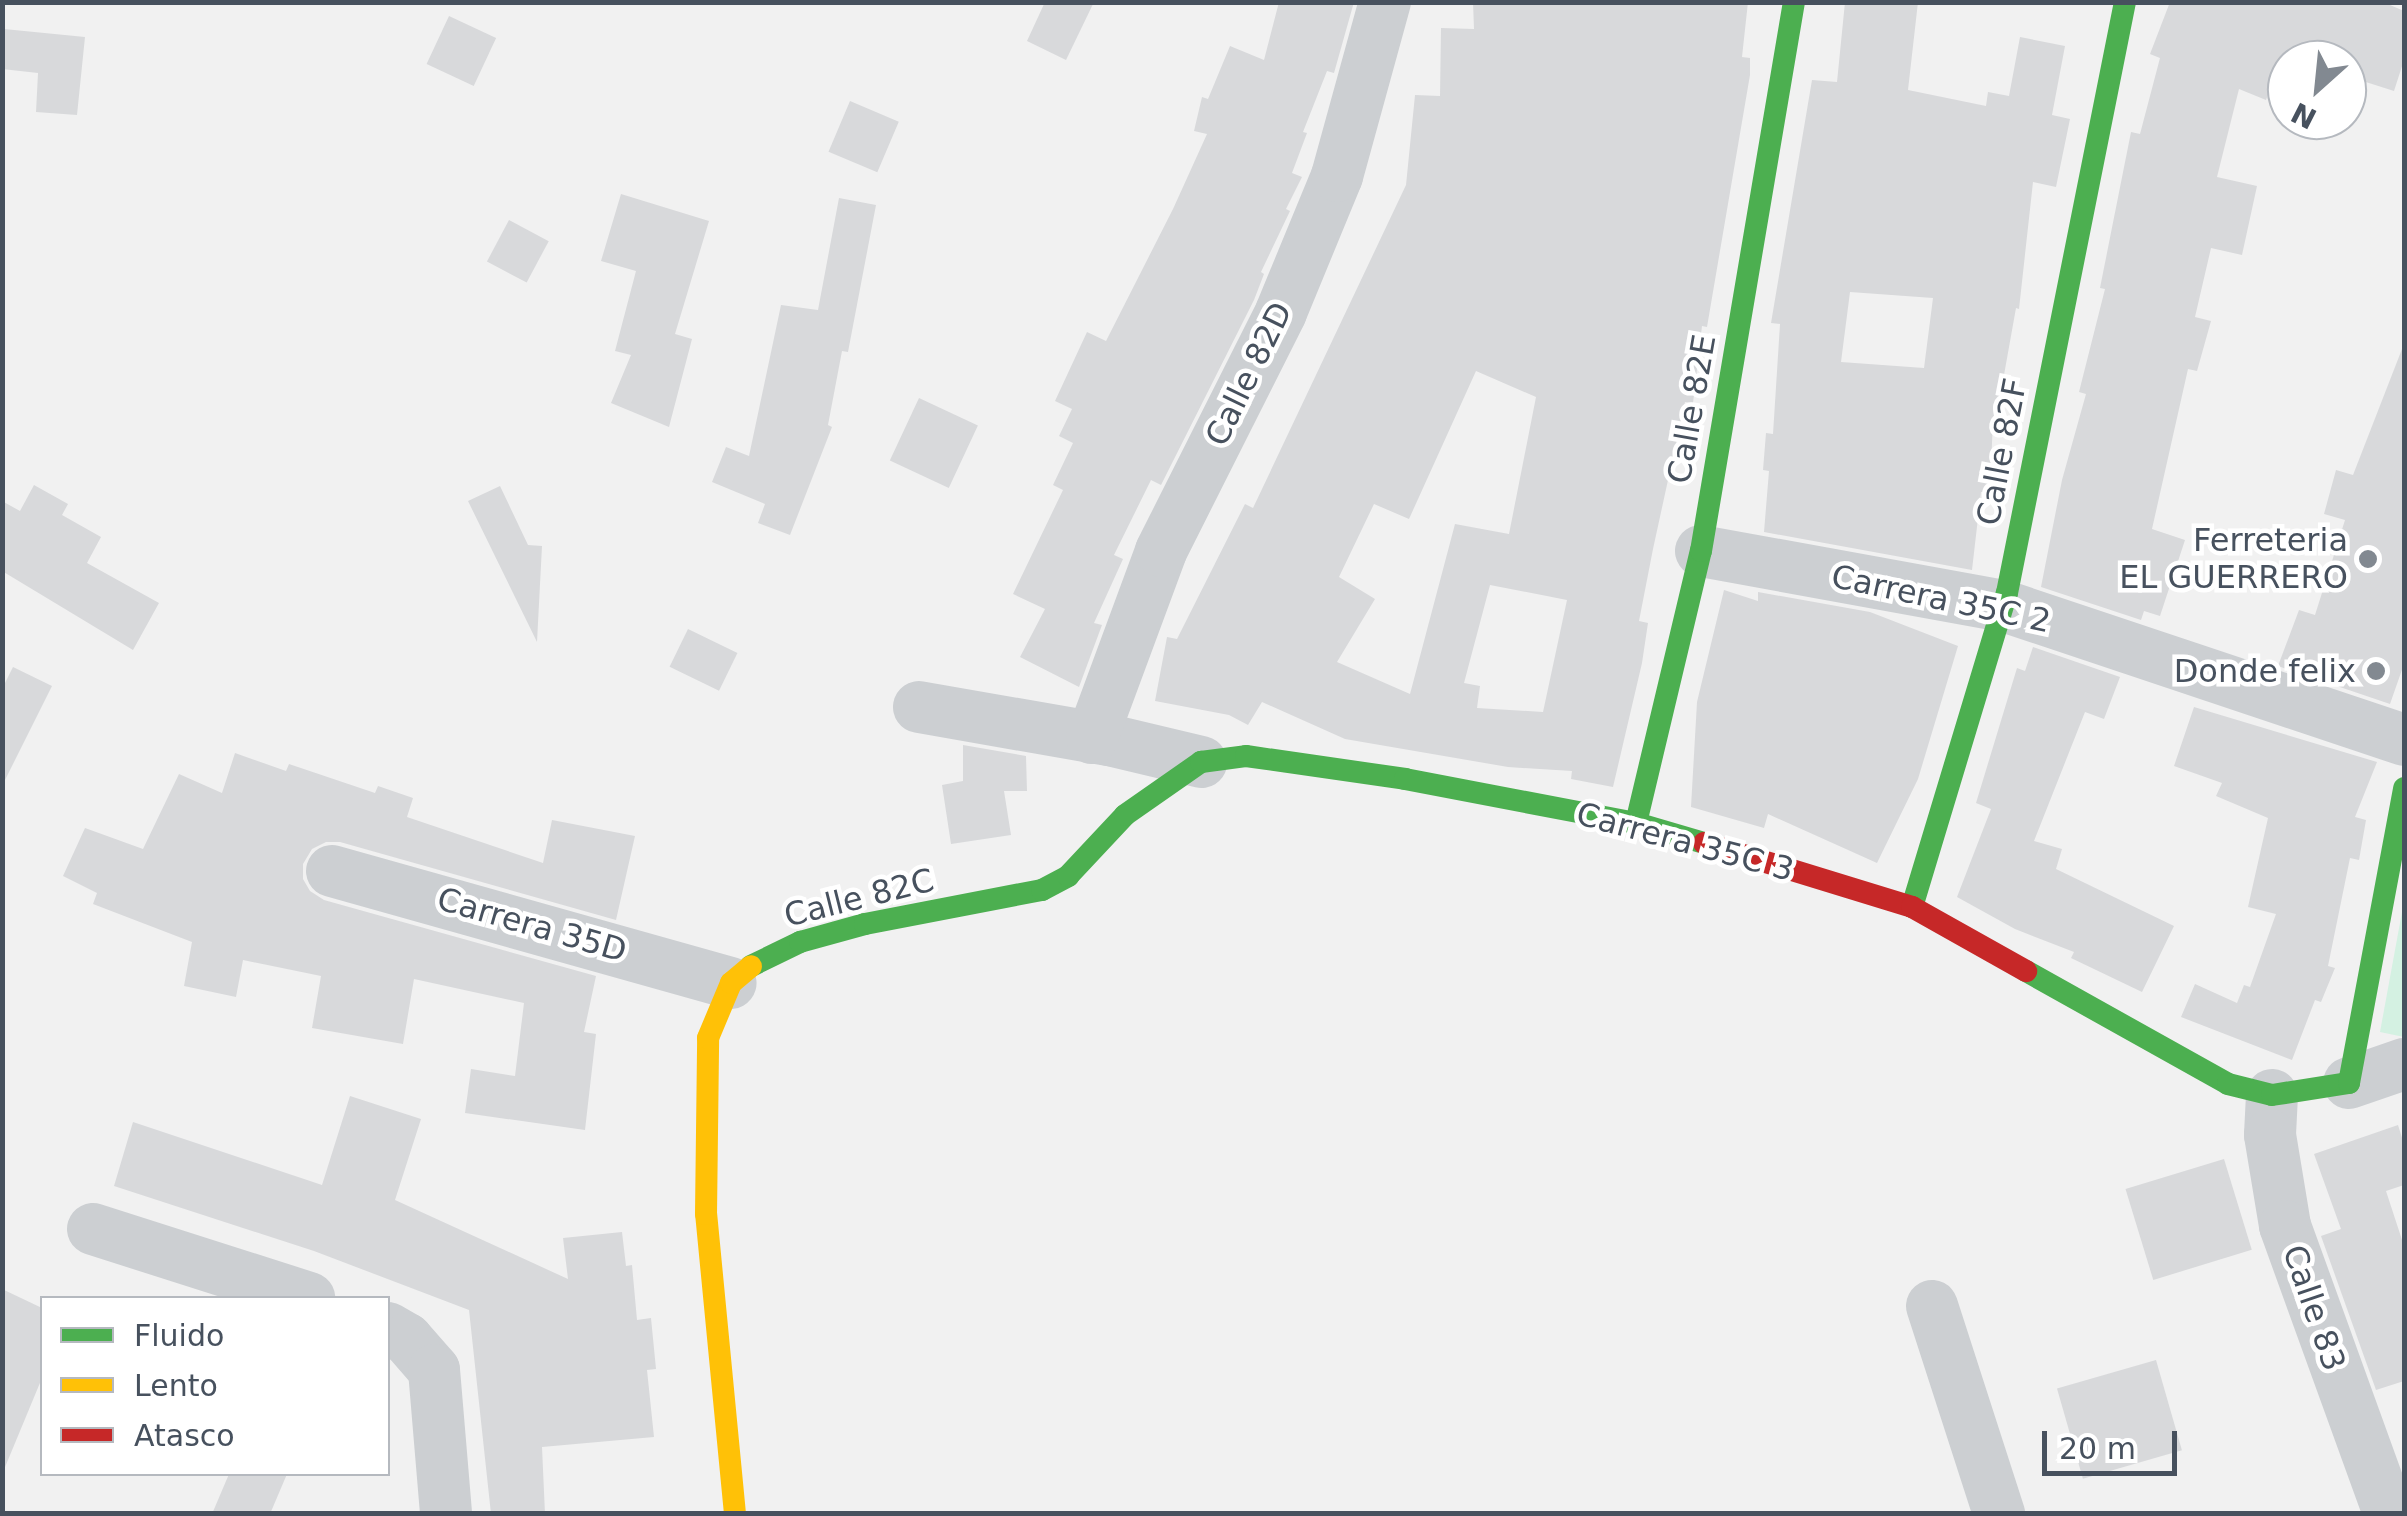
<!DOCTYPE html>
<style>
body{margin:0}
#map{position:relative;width:2407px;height:1516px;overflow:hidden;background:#f1f1f1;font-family:"DejaVu Sans",sans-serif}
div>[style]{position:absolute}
.green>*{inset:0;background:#d4f1e2}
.building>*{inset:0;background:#d8d9db;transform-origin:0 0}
.street>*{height:52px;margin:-26px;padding:0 26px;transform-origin:26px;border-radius:26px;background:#cccfd2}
.fast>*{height:22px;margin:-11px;padding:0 11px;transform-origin:11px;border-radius:11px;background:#4caf50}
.slow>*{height:22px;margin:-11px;padding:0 11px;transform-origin:11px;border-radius:11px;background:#ffc107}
.jam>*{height:22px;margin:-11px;padding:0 11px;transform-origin:11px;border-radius:11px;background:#c62828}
.dots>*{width:28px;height:28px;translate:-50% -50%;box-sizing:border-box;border:5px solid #fff;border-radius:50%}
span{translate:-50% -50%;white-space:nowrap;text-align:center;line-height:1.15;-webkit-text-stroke:9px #fff;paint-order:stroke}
.street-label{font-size:32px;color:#47515e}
.poi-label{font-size:32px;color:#47515e}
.right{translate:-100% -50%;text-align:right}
.frame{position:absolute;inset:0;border:5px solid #47515e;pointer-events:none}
.legend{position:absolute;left:40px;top:1296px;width:350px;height:180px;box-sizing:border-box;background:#fff;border:2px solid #b5b9bf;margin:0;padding:12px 18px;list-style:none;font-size:30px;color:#47515e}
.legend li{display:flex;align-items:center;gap:20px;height:50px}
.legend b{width:50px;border:2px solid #b5b9bf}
.north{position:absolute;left:2267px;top:40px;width:100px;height:100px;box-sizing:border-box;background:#fff;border:2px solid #b5b9bf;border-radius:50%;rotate:207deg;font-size:28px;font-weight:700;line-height:40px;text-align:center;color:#47515e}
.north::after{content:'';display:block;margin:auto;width:35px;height:45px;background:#828991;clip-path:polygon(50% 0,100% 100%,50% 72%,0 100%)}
.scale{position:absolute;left:2042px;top:1431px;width:135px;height:45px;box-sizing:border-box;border:5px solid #47515e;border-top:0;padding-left:12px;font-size:30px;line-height:35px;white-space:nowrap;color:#47515e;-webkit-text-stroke:8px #fff;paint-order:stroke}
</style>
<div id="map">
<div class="green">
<div style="clip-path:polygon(2404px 901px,2404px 1037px,2380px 1032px)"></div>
</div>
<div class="building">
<div style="clip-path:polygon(1045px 2px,1094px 2px,1066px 60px,1027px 41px)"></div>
<div style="clip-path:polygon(1279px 2px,1354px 2px,1334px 73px,1327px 71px,1303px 132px,1307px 133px,1292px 173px,1302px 177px,1286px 209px,1290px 211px,1261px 272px,1264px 274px,1254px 300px,1161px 485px,1151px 480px,1114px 555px,1123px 559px,1094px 623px,1102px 625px,1079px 687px,1020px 657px,1045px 609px,1013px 594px,1063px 490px,1053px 485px,1073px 443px,1059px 436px,1072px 409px,1055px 401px,1087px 332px,1106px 341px,1173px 209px,1207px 134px,1194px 131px,1202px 97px,1208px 99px,1230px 46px,1264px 60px)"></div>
<div style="clip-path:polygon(evenodd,1473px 2px,1748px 2px,1742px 57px,1750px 58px,1750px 75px,1707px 327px,1702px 326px,1693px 403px,1685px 402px,1653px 549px,1639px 621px,1648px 623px,1642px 663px,1613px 787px,1571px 779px,1572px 771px,1508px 767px,1345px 739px,1262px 702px,1248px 725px,1229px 715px,1155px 701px,1167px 637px,1177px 639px,1245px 504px,1253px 508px,1406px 185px,1415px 95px,1440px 96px,1441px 28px,1474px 29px,1473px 2px,1476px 371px,1536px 397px,1509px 534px,1455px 524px,1410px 694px,1337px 662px,1375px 599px,1339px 577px,1374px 504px,1409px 519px,1476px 371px,1473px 2px,1490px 585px,1567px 600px,1543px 712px,1477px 708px,1480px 686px,1464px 683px,1490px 585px)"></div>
<div style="clip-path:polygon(evenodd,1845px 2px,1918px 2px,1908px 90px,1986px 106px,1988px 92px,2009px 96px,2020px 37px,2065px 46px,2052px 115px,2070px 119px,2056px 187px,2033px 182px,2019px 309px,2016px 308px,2004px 375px,2001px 419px,1993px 419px,1990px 492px,1981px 492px,1972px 570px,1764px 532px,1769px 471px,1763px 470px,1766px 433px,1773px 434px,1780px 324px,1771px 323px,1812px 80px,1837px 82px,1845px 2px,1850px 292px,1933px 298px,1924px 368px,1841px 362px,1850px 292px)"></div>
<div style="clip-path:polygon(2170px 2px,2383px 2px,2404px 11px,2404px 60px,2394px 91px,2347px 76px,2347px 60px,2281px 60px,2266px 100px,2239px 89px,2217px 177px,2257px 186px,2242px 255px,2211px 248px,2195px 317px,2211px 321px,2197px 371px,2188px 369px,2152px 529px,2185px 540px,2160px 616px,2144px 611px,2141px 620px,2041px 587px,2062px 480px,2086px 394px,2079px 392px,2105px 289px,2100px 288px,2131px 132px,2140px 134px,2160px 58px,2150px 54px)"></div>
<div style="left:449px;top:16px;width:52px;height:53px;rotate:25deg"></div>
<div style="clip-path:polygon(4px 29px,85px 37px,77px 115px,36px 112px,38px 73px,2px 69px)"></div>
<div style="left:850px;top:101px;width:53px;height:55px;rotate:23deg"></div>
<div style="clip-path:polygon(621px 194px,709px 221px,675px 334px,692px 339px,669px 427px,611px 403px,631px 355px,615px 351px,636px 271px,601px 261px)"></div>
<div style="clip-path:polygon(839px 198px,876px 205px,848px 352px,842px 351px,828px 425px,832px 427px,790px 535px,758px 523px,765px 504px,712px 482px,726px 447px,749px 456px,781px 305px,818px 310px)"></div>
<div style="left:509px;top:220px;width:45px;height:47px;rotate:28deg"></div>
<div style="clip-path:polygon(2402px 349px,2404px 664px,2390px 704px,2278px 666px,2299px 610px,2315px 615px,2345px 520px,2324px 514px,2336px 470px,2353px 475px)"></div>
<div style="left:919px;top:398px;width:65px;height:69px;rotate:25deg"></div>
<div style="clip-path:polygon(34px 485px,68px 504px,62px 515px,101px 537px,87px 563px,159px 603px,133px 650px,2px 571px,2px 501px,20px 511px)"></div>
<div style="clip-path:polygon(500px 486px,528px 545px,542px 546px,537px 642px,468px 501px)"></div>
<div style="clip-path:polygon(1724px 590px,1758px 601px,1758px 592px,1870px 612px,1958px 646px,1918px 779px,1877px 863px,1768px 814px,1764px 828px,1691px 807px,1697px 702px)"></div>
<div style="left:688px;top:629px;width:55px;height:42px;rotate:26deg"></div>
<div style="clip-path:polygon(2033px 647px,2120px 677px,2104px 719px,2085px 712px,2034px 841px,2062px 849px,2056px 869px,2174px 926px,2142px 992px,2071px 958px,2074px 952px,2015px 929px,1957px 897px,1991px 809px,1976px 803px,2017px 668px,2025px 671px)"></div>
<div style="clip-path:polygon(13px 667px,52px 686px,2px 786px,2px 689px)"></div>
<div style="clip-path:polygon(2194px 707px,2377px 762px,2355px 817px,2366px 820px,2359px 860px,2350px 858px,2328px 966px,2335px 968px,2321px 1002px,2315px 1000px,2292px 1060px,2181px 1017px,2195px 984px,2237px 1003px,2244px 985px,2250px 987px,2276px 914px,2248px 907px,2268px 818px,2216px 796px,2222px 783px,2174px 766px)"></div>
<div style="clip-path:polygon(963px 745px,1026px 756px,1027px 791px,1004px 791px,1011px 835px,951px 844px,942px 785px,963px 781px)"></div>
<div style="clip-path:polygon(235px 753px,286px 771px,289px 764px,375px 793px,378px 786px,413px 798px,407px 817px,543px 863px,552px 820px,635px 836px,616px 920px,340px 842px,326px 842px,312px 849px,303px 864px,303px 879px,310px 891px,324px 900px,596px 976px,584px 1032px,596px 1034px,585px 1130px,465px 1113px,471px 1069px,515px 1076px,524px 1003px,414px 979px,403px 1044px,312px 1028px,321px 976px,243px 960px,236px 997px,184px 986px,192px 942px,93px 904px,97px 893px,63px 876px,85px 828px,143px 849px,179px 774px,222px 793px)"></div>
<div style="clip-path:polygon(350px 1096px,421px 1119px,395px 1200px,568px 1279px,563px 1238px,622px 1232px,626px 1266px,632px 1265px,637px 1320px,651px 1318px,656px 1369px,647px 1370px,654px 1437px,542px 1447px,545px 1514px,491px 1514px,469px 1310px,314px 1251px,114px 1186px,133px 1122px,322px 1185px)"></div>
<div style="clip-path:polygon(2398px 1125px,2404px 1144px,2404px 1185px,2386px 1191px,2404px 1246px,2404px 1381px,2376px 1390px,2321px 1236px,2341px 1229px,2314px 1154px)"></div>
<div style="left:2224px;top:1159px;width:95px;height:103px;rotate:73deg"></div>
<div style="clip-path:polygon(2px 1289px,42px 1308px,42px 1378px,3px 1472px)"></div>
<div style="left:2156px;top:1360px;width:94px;height:103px;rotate:74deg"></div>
<div style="clip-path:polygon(229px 1474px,287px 1474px,270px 1514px,212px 1514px)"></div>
</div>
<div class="street">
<div style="left:1701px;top:551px;width:308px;rotate:10.3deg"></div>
<div style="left:2004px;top:606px;width:422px;rotate:18.5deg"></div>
<div style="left:919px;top:707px;width:193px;rotate:9.9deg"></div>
<div style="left:1109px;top:740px;width:95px;rotate:13.4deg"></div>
<div style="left:1092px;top:738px;width:199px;rotate:-69.7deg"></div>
<div style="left:1161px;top:551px;width:267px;rotate:-63.3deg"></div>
<div style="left:1281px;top:312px;width:147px;rotate:-67.6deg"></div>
<div style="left:1337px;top:176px;width:180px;rotate:-74.6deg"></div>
<div style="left:332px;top:871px;width:414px;rotate:15.7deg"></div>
<div style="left:2349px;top:1083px;width:58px;rotate:-19.1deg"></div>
<div style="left:2272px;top:1095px;width:40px;rotate:92.9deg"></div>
<div style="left:2270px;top:1135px;width:92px;rotate:80.6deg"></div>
<div style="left:2285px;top:1226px;width:306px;rotate:70.1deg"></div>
<div style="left:93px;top:1229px;width:227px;rotate:17.7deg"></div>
<div style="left:1932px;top:1306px;width:219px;rotate:72.1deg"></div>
<div style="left:388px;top:1328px;width:22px;rotate:30deg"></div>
<div style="left:407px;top:1339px;width:41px;rotate:48.9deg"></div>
<div style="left:434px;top:1370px;width:144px;rotate:85.2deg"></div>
</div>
<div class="fast">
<div style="left:1636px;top:823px;width:280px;rotate:-76.6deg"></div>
<div style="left:1701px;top:551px;width:557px;rotate:-80.39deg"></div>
<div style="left:1912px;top:907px;width:328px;rotate:-73.2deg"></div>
<div style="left:2007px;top:593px;width:603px;rotate:-78.71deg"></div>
<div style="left:751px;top:966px;width:55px;rotate:-26.1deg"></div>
<div style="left:800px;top:942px;width:67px;rotate:-15.5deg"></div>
<div style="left:865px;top:924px;width:180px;rotate:-10.9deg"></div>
<div style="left:1042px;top:890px;width:30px;rotate:-28deg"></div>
<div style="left:1068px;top:876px;width:83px;rotate:-46.9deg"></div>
<div style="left:1125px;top:815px;width:93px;rotate:-34.9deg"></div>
<div style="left:1201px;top:762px;width:45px;rotate:-7.6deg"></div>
<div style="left:1246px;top:756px;width:161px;rotate:8.2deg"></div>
<div style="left:1405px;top:779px;width:235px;rotate:10.8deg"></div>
<div style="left:1636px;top:823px;width:71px;rotate:16.4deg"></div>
<div style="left:2026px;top:971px;width:231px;rotate:29.2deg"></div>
<div style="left:2228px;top:1084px;width:45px;rotate:14deg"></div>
<div style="left:2272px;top:1095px;width:78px;rotate:-8.9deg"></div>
<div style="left:2349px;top:1083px;width:300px;rotate:-79.4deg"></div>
</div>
<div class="slow">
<div style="left:735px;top:1514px;width:301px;rotate:-95.5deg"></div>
<div style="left:706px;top:1214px;width:176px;rotate:-89.3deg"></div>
<div style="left:708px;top:1038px;width:60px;rotate:-67.3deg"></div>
<div style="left:731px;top:983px;width:26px;rotate:-40deg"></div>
</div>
<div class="jam">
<div style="left:1704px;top:843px;width:218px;rotate:17.1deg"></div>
<div style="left:1912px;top:907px;width:131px;rotate:29.3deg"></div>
</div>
<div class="dots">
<div style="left:2368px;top:559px;background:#828991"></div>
<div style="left:2376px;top:671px;background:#828991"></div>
</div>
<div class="street-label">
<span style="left:1249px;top:374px;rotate:-64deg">Calle 82D</span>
<span style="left:1692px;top:409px;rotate:-80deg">Calle 82E</span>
<span style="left:2002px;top:452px;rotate:-79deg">Calle 82F</span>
<span style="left:1941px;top:599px;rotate:12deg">Carrera 35C 2</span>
<span style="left:1685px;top:842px;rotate:15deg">Carrera 35C 3</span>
<span style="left:859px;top:898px;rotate:-14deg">Calle 82C</span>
<span style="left:532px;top:925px;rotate:16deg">Carrera 35D</span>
<span style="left:2314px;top:1308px;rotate:71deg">Calle 83</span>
</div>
<div class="poi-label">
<span class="right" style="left:2348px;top:559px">Ferreteria<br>EL GUERRERO</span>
<span class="right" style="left:2356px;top:671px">Donde felix</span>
</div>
<div class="frame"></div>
<ul class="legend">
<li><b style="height:12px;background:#4caf50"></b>Fluido</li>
<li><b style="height:12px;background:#ffc107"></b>Lento</li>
<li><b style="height:12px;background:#c62828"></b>Atasco</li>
</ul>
<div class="north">N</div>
<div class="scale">20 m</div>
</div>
